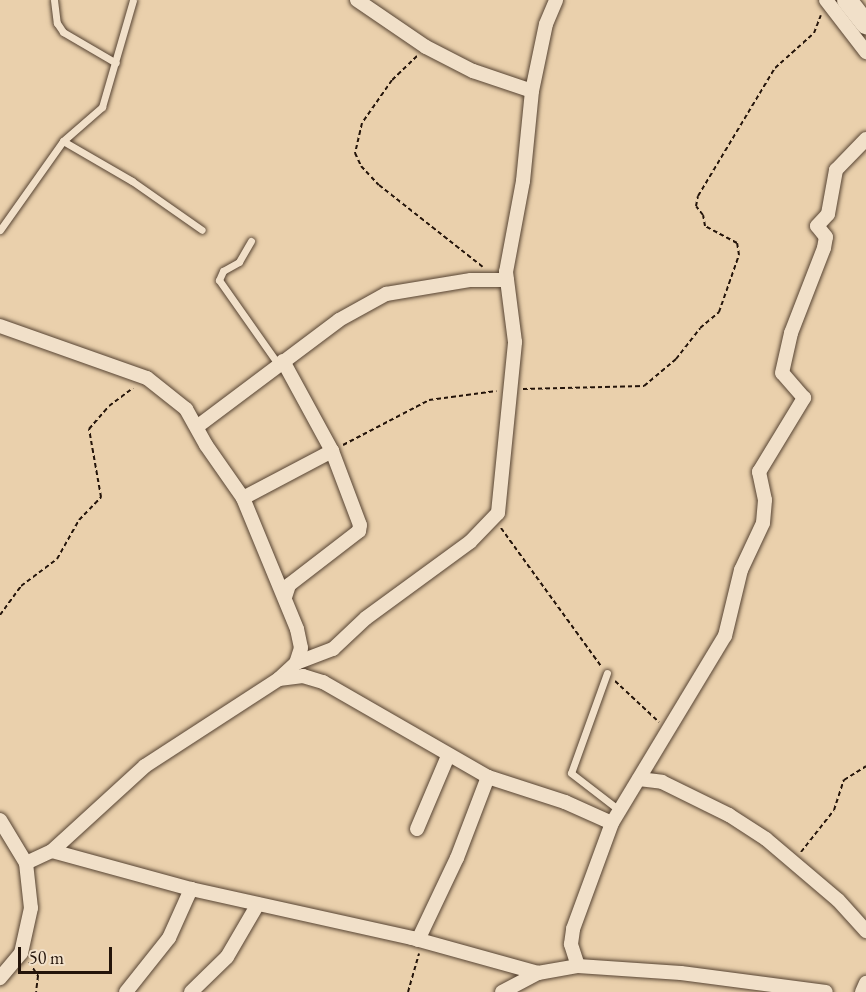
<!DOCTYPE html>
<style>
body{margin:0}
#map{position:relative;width:866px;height:992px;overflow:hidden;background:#ead0ac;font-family:"EB Garamond",serif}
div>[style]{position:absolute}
.path>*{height:2px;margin-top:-1px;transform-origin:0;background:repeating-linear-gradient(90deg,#24140a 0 4.5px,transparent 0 7.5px)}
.roads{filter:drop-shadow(0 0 2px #564332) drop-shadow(0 0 2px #564332)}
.lane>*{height:7px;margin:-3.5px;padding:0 3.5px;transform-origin:3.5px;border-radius:3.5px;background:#f1e0c9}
.street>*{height:14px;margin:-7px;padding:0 7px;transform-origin:7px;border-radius:7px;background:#f1e0c9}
.secondary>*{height:20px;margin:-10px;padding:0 10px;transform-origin:10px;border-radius:10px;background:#f1e0c9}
span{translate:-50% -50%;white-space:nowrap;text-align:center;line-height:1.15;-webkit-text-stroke:4.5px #f1e0c9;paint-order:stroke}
.scale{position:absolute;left:18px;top:947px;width:94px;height:27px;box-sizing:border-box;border:3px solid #24140a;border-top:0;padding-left:8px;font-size:18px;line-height:21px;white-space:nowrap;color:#24140a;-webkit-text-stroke:4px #f1e0c9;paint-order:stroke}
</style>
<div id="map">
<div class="path">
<div style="left:417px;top:56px;width:35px;rotate:136deg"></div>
<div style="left:392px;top:80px;width:52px;rotate:124.9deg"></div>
<div style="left:362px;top:123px;width:31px;rotate:103deg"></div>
<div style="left:355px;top:153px;width:14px;rotate:65deg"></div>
<div style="left:361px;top:166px;width:26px;rotate:47deg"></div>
<div style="left:379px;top:185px;width:132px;rotate:38.3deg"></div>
<div style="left:523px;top:389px;width:121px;rotate:-1.4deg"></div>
<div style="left:644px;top:386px;width:42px;rotate:-40.2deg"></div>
<div style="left:676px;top:359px;width:39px;rotate:-52deg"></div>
<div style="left:700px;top:328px;width:25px;rotate:-40deg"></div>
<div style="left:719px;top:312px;width:60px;rotate:-70.7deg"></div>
<div style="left:739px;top:255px;width:12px;rotate:-99deg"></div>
<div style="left:737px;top:243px;width:36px;rotate:-152deg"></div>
<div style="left:705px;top:226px;width:11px;rotate:-100deg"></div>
<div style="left:703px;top:215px;width:11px;rotate:-128deg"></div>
<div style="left:696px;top:206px;width:10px;rotate:-79deg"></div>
<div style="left:698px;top:196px;width:149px;rotate:-59deg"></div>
<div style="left:775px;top:68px;width:52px;rotate:-41.9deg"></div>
<div style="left:814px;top:33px;width:19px;rotate:-69deg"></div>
<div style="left:343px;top:445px;width:97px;rotate:-27.6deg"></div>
<div style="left:429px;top:400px;width:68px;rotate:-7.7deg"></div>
<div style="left:501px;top:528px;width:170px;rotate:54.1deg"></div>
<div style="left:0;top:615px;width:36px;rotate:-54deg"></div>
<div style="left:21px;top:586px;width:45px;rotate:-36.9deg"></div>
<div style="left:57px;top:559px;width:45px;rotate:-60.6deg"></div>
<div style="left:79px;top:520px;width:32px;rotate:-46deg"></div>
<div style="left:101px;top:497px;width:69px;rotate:-100deg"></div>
<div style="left:89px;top:429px;width:30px;rotate:-49deg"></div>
<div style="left:109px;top:406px;width:30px;rotate:-37deg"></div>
<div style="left:615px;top:681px;width:60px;rotate:43deg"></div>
<div style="left:801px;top:852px;width:53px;rotate:-51.8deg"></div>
<div style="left:834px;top:810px;width:32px;rotate:-72deg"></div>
<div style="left:844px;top:780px;width:26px;rotate:-32deg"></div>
<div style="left:29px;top:962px;width:17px;rotate:57deg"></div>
<div style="left:38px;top:976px;width:16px;rotate:97deg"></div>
<div style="left:408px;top:992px;width:40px;rotate:-74deg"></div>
</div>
<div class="roads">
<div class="lane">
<div style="left:54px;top:0;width:23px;rotate:83deg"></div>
<div style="left:57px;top:23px;width:11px;rotate:56deg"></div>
<div style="left:63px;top:32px;width:61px;rotate:30.3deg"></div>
<div style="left:63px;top:141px;width:80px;rotate:30.1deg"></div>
<div style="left:132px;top:181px;width:85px;rotate:35deg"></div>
<div style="left:0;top:230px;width:109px;rotate:-54.7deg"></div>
<div style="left:63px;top:141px;width:52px;rotate:-41.1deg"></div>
<div style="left:102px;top:107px;width:111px;rotate:-73.8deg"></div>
<div style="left:251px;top:241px;width:24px;rotate:120deg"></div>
<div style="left:239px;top:262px;width:18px;rotate:151deg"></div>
<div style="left:223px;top:271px;width:10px;rotate:114deg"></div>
<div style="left:219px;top:280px;width:103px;rotate:54.9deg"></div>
<div style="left:607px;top:673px;width:106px;rotate:109.8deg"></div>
<div style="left:571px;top:773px;width:61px;rotate:37.6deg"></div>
</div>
<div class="street">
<div style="left:357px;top:0;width:83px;rotate:34.3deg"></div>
<div style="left:426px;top:47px;width:53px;rotate:27.1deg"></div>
<div style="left:473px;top:71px;width:62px;rotate:18.7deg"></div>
<div style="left:826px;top:0;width:66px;rotate:52.4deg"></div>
<div style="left:0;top:326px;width:156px;rotate:19.5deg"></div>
<div style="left:147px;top:378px;width:50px;rotate:38.5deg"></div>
<div style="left:186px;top:409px;width:41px;rotate:60.9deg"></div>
<div style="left:206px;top:445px;width:65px;rotate:55.1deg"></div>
<div style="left:243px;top:498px;width:142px;rotate:67.6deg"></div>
<div style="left:297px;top:629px;width:19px;rotate:78deg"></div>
<div style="left:301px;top:648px;width:16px;rotate:108deg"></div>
<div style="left:296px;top:663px;width:23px;rotate:137deg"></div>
<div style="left:279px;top:679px;width:160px;rotate:147deg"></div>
<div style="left:145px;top:766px;width:126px;rotate:137.6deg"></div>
<div style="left:283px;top:361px;width:102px;rotate:61.4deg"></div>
<div style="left:332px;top:451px;width:79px;rotate:69.3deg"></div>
<div style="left:360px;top:525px;width:6px;rotate:99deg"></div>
<div style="left:359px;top:531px;width:88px;rotate:142.4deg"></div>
<div style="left:289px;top:585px;width:13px;rotate:108deg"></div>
<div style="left:198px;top:426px;width:176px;rotate:-36.9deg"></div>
<div style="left:339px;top:320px;width:54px;rotate:-29deg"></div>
<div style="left:386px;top:294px;width:86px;rotate:-9.4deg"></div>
<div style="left:471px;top:280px;width:36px"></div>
<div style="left:243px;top:498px;width:101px;rotate:-27.8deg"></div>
<div style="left:296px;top:663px;width:40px;rotate:-21deg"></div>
<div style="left:333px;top:649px;width:45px;rotate:-43.2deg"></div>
<div style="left:366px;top:618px;width:129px;rotate:-36.2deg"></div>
<div style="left:470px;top:542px;width:40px;rotate:-46deg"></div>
<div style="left:498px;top:513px;width:172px;rotate:-84.3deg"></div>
<div style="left:515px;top:342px;width:71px;rotate:-97.3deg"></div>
<div style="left:506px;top:272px;width:93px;rotate:-79.4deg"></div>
<div style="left:523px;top:181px;width:90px;rotate:-84.3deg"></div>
<div style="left:532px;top:91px;width:68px;rotate:-78.2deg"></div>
<div style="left:546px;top:24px;width:26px;rotate:-67deg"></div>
<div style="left:279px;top:679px;width:24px;rotate:-7deg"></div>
<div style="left:303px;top:676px;width:21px;rotate:17deg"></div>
<div style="left:323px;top:682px;width:190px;rotate:29.9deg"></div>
<div style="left:488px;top:777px;width:81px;rotate:18deg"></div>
<div style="left:565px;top:802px;width:51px;rotate:24.1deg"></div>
<div style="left:639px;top:779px;width:23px;rotate:7deg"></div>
<div style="left:662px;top:782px;width:75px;rotate:26.2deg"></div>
<div style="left:729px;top:815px;width:44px;rotate:33deg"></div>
<div style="left:766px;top:839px;width:94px;rotate:40.3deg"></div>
<div style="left:838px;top:900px;width:42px;rotate:47.9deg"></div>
<div style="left:0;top:820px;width:50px;rotate:58.8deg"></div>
<div style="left:26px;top:863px;width:45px;rotate:83.7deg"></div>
<div style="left:31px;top:908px;width:46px;rotate:102.5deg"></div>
<div style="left:21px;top:953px;width:33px;rotate:130deg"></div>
<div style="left:417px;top:829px;width:79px;rotate:-67deg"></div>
<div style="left:26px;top:863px;width:29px;rotate:-25deg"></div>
<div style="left:52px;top:851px;width:144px;rotate:15.3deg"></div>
<div style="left:191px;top:889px;width:226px;rotate:12.5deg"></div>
<div style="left:412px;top:938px;width:131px;rotate:15.5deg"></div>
<div style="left:418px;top:940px;width:91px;rotate:-64.6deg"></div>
<div style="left:457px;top:858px;width:87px;rotate:-69.1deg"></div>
<div style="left:578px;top:966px;width:23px;rotate:-108deg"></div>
<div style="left:571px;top:944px;width:15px;rotate:-82deg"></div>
<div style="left:573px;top:929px;width:113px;rotate:-69.8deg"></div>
<div style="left:612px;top:823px;width:218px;rotate:-58.9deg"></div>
<div style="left:725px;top:636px;width:68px;rotate:-76.4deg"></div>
<div style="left:741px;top:570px;width:52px;rotate:-64.9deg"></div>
<div style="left:763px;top:523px;width:23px;rotate:-85deg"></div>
<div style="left:765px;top:500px;width:29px;rotate:-102deg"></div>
<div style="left:759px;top:472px;width:87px;rotate:-58.7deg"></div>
<div style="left:804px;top:398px;width:33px;rotate:-131deg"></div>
<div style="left:782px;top:373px;width:41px;rotate:-77.3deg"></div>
<div style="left:791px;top:333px;width:91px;rotate:-68.8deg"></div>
<div style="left:824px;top:248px;width:11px;rotate:-80deg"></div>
<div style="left:826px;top:237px;width:14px;rotate:-129deg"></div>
<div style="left:817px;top:226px;width:16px;rotate:-47deg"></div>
<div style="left:828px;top:214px;width:45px;rotate:-79.7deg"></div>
<div style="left:836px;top:170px;width:43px;rotate:-45.9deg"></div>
<div style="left:126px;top:992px;width:69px;rotate:-51.5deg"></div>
<div style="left:169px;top:938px;width:54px;rotate:-65.8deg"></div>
<div style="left:191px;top:992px;width:50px;rotate:-44.2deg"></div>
<div style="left:227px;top:957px;width:61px;rotate:-59.7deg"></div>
<div style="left:502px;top:992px;width:41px;rotate:-27.8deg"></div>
<div style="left:538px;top:973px;width:41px;rotate:-9.9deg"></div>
<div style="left:578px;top:966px;width:103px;rotate:3.9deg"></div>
<div style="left:681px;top:973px;width:146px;rotate:7.5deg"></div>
<div style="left:862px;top:992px;width:10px;rotate:-66deg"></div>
</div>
<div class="secondary">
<div style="left:847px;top:0;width:31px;rotate:52deg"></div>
</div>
</div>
<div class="scale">50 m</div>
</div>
